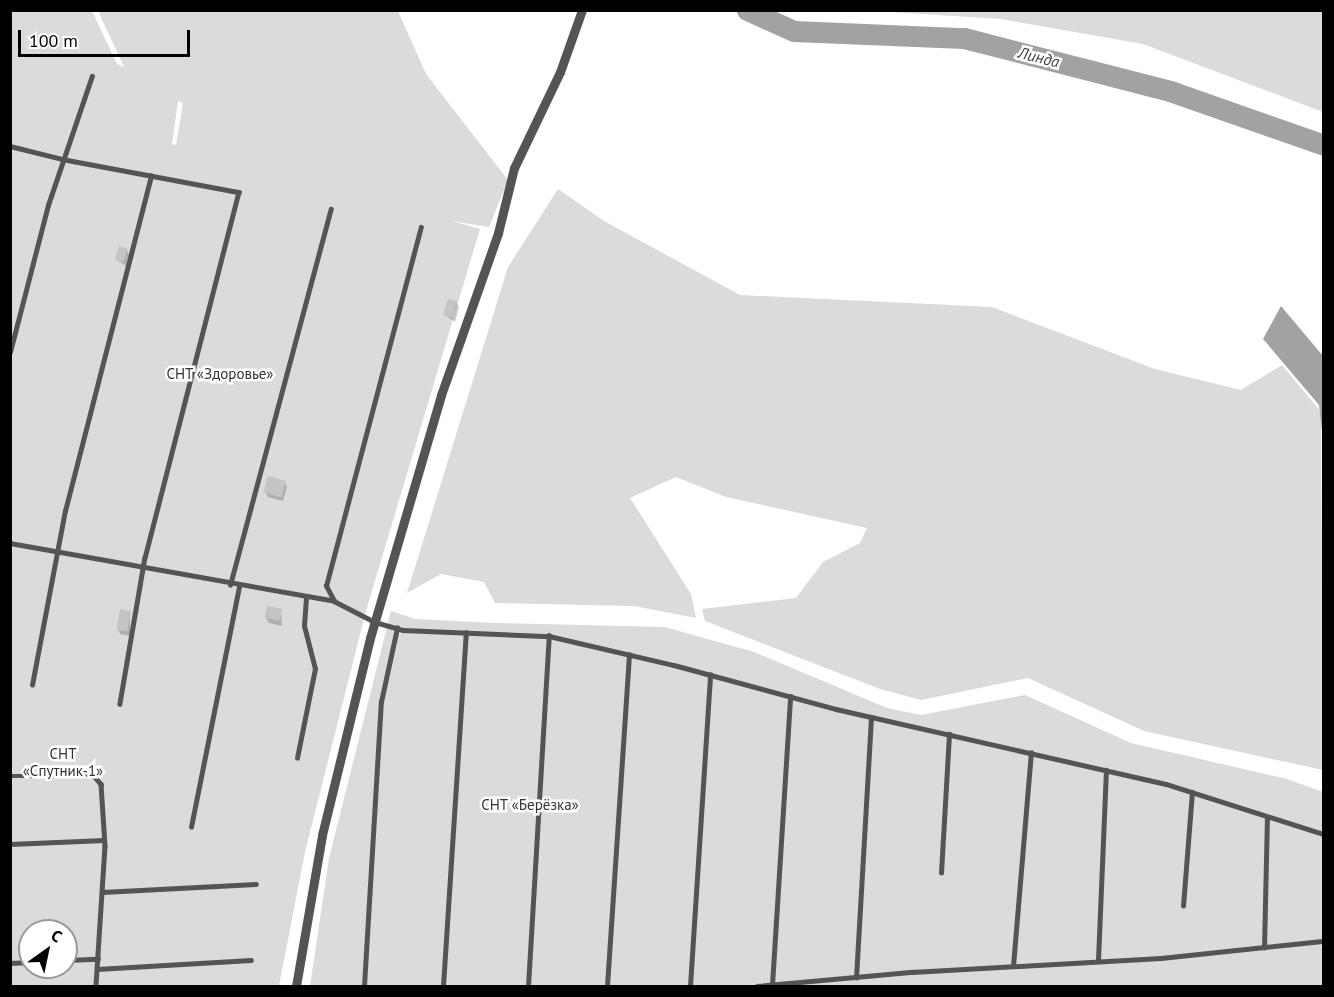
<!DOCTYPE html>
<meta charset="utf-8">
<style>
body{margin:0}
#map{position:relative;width:1334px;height:997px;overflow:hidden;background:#fff;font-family:"PT Sans",sans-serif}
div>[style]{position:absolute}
.green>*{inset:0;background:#dbdbdb}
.water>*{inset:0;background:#a2a2a2}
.shadow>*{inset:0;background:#0003}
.river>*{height:21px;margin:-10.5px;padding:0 10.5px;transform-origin:10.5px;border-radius:10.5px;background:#a2a2a2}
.building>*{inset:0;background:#c4c4c4;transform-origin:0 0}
.service>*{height:4.5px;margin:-2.25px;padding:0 2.25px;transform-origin:2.25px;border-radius:2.25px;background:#545454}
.minor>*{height:9px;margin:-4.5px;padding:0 4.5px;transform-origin:4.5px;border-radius:4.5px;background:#545454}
span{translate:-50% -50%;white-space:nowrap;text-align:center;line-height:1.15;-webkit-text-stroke:5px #fff;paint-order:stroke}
.park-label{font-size:15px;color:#323232}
.water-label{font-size:16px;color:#434343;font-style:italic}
.frame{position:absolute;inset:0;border:12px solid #000;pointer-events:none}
.north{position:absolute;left:18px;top:919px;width:60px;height:60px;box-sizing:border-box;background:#fff;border:2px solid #999;border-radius:50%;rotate:33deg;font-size:16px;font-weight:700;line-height:24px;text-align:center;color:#000}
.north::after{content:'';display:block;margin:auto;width:21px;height:27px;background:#000;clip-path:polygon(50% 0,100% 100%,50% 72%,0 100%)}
.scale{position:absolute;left:18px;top:30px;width:172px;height:27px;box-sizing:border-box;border:3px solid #000;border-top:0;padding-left:8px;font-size:18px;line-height:21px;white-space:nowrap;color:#000;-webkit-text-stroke:4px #fff;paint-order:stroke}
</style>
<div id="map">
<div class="green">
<div style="clip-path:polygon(evenodd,10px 11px,92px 11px,117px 64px,124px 67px,98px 11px,398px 11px,426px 74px,508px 180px,489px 227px,452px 221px,480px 229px,366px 611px,305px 852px,279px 986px,11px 986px,10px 11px,178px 101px,183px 103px,176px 145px,172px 144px,178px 101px,10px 11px,30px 931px,66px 931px,66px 967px,30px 967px,30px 931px)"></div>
<div style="clip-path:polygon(874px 11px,1323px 11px,1323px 112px,1143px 44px,1001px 19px)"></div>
<div style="clip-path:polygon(558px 189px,604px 221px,740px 295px,992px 307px,1155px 369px,1241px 390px,1282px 365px,1321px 412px,1323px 770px,1144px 731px,1028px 678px,921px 700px,880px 689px,705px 621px,702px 609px,796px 598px,823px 562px,860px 543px,867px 528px,726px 497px,676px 477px,630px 498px,691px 594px,696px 618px,634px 606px,495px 603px,484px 582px,441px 574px,407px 593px,508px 267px)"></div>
<div style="clip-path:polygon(391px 611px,416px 619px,494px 623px,665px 627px,754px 652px,887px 708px,921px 715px,1025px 695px,1131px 743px,1287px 779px,1323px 792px,1323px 986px,310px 986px,329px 858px)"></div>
</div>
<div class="water">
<div style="clip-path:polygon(1281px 306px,1323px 356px,1323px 440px,1319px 405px,1263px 339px)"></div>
</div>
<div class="shadow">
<div style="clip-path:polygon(127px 250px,129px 255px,126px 266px,116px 259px)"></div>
<div style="clip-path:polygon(456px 303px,459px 307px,455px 322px,445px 315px)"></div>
<div style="clip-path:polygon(285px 483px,287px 487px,283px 501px,268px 497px,265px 492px)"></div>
<div style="clip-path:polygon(281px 611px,282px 626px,269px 623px,266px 618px)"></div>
<div style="clip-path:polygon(130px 613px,130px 636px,120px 634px,118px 629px)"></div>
</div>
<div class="river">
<div style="left:747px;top:10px;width:51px;rotate:24.1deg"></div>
<div style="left:794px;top:31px;width:170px;rotate:2.4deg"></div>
<div style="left:964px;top:38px;width:213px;rotate:14.4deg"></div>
<div style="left:1170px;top:91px;width:163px;rotate:19.3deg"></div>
</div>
<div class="building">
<div style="left:119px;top:246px;width:9px;height:14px;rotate:18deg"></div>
<div style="clip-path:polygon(448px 299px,457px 301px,453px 318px,443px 315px)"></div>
<div style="left:268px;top:476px;width:19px;height:17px;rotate:16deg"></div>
<div style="left:267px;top:606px;width:15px;height:12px;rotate:11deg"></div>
<div style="left:120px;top:609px;width:11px;height:21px;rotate:10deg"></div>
</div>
<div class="service">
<div style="left:10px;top:146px;width:54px;rotate:14deg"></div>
<div style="left:62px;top:159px;width:180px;rotate:10.6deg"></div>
<div style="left:239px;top:192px;width:377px;rotate:104.4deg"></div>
<div style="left:145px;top:557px;width:149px;rotate:99.7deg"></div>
<div style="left:10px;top:352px;width:152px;rotate:-75.5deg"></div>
<div style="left:48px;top:205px;width:136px;rotate:-71.2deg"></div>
<div style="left:10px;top:543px;width:329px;rotate:10.1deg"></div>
<div style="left:334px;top:601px;width:46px;rotate:27.1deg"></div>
<div style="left:375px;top:622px;width:29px;rotate:16deg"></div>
<div style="left:403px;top:630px;width:146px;rotate:2.4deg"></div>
<div style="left:549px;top:636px;width:128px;rotate:13.1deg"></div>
<div style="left:674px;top:665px;width:168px;rotate:15.2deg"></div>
<div style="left:836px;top:709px;width:338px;rotate:12.8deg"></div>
<div style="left:1166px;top:784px;width:166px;rotate:17.6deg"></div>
<div style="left:230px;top:585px;width:389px;rotate:-75deg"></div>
<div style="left:334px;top:601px;width:17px;rotate:-118deg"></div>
<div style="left:326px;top:586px;width:371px;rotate:-75.2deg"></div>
<div style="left:32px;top:685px;width:177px;rotate:-79.3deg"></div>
<div style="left:65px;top:511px;width:346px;rotate:-75.6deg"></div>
<div style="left:297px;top:758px;width:91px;rotate:-78.6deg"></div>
<div style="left:315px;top:669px;width:44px;rotate:-104.3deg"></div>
<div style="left:304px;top:626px;width:29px;rotate:-86deg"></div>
<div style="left:10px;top:776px;width:84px"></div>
<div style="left:94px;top:776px;width:11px;rotate:49deg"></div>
<div style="left:101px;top:784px;width:62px;rotate:86.3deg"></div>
<div style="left:105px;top:846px;width:140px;rotate:93.7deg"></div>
<div style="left:191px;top:827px;width:245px;rotate:-78.7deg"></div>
<div style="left:10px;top:844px;width:94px;rotate:-2.4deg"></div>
<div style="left:941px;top:873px;width:139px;rotate:-86.7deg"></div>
<div style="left:102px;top:892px;width:154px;rotate:-3deg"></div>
<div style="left:1183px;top:906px;width:114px;rotate:-85.5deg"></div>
<div style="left:1264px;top:948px;width:129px;rotate:-88.7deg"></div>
<div style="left:66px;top:960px;width:32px;rotate:-2deg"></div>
<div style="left:1098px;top:960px;width:190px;rotate:-87.6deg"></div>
<div style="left:10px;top:963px;width:20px;rotate:-3deg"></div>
<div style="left:1013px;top:966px;width:214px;rotate:-85.2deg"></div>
<div style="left:97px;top:969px;width:154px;rotate:-3.3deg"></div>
<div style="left:856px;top:978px;width:261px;rotate:-86.7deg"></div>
<div style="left:772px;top:985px;width:289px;rotate:-86.4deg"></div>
<div style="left:364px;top:986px;width:285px;rotate:-86.6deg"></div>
<div style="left:381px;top:702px;width:76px;rotate:-77.8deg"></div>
<div style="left:443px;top:986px;width:354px;rotate:-86.3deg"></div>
<div style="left:528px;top:986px;width:351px;rotate:-86.6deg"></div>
<div style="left:607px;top:986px;width:332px;rotate:-86.2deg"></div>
<div style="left:690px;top:986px;width:312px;rotate:-86.3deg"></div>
<div style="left:757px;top:986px;width:156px;rotate:-5.2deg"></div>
<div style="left:912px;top:972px;width:249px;rotate:-3.2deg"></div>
<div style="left:1161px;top:958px;width:164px;rotate:-6deg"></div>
</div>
<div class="minor">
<div style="left:296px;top:986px;width:153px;rotate:-80.2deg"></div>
<div style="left:322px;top:835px;width:203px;rotate:-76.3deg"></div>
<div style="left:370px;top:638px;width:253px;rotate:-73.7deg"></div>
<div style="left:441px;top:395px;width:172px;rotate:-70.6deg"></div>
<div style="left:498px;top:233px;width:67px;rotate:-76.2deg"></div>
<div style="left:514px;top:168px;width:106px;rotate:-64.4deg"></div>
<div style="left:560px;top:72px;width:66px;rotate:-70.5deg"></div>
</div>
<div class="park-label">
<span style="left:220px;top:374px">СНТ «Здоровье»</span>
<span style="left:63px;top:762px">СНТ<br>«Спутник-1»</span>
<span style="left:530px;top:805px">СНТ «Берёзка»</span>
</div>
<div class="water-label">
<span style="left:1039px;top:57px;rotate:14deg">Линда</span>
</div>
<div class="frame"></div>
<div class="north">С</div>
<div class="scale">100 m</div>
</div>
